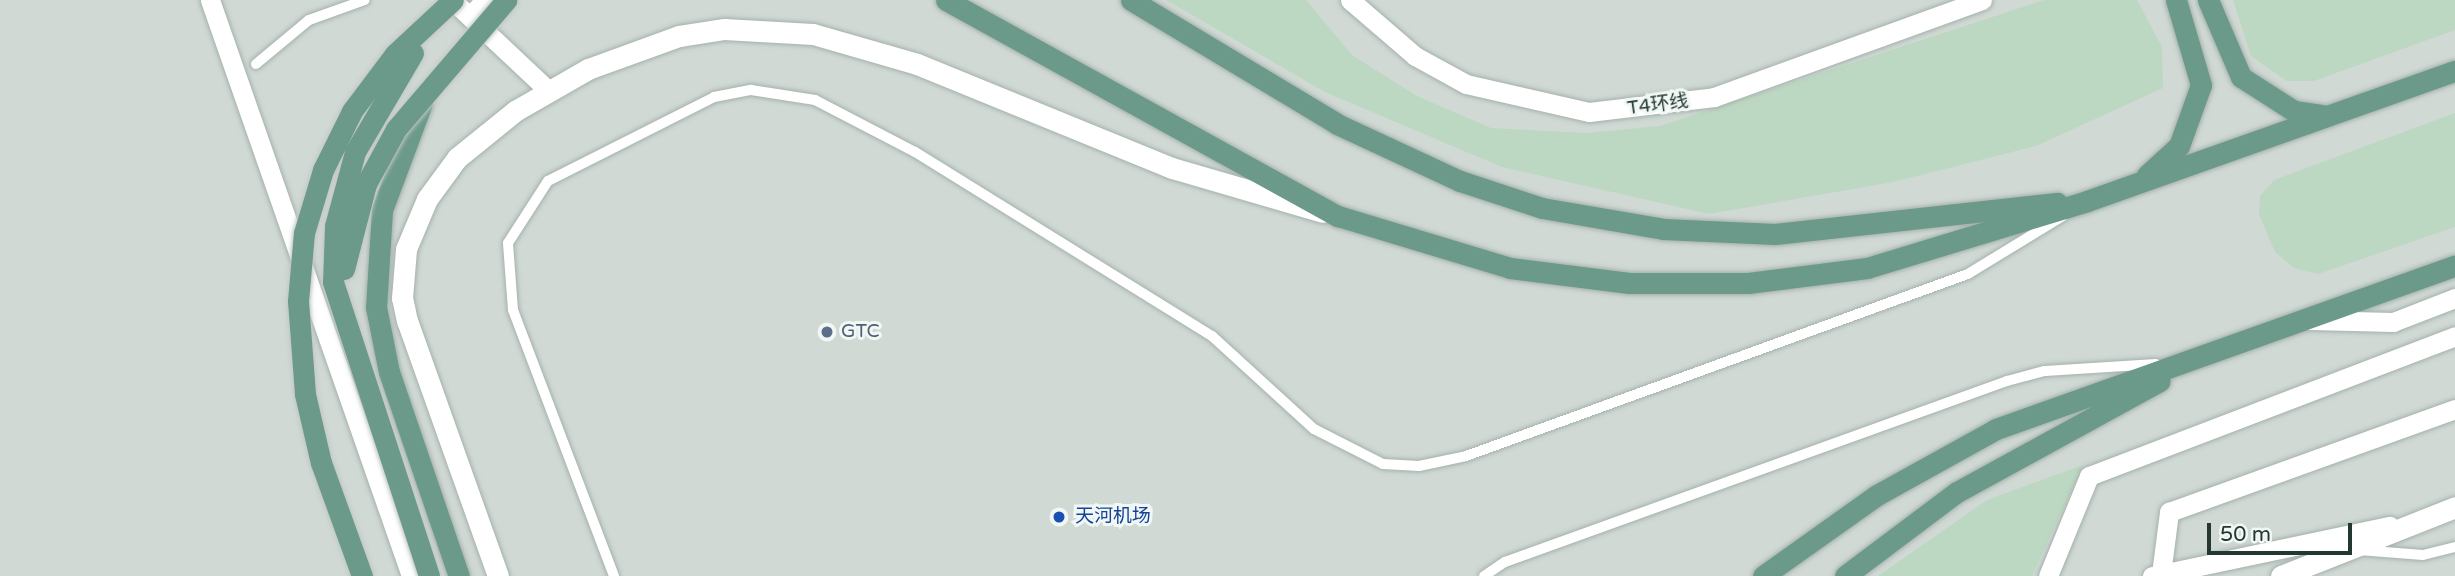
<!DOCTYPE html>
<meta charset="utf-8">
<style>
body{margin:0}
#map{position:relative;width:2455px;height:576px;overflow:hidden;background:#e1eae5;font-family:"Varela Round","Noto Sans SC",sans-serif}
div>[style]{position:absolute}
.built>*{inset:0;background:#d0d9d4;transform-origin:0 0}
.green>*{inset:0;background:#bdd8c2}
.roads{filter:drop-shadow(0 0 2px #a5b1ac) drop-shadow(0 0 2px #a5b1ac)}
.service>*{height:10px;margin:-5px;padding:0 5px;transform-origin:5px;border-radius:5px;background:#fff}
.minor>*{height:19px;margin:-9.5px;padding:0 9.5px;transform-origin:9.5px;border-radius:9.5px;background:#fff}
.secondary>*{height:21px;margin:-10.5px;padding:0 10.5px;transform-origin:10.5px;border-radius:10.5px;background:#fff}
.primary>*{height:21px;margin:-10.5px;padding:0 10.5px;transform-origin:10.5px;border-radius:10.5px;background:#6b9a8b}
.bridges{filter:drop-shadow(0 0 2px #c2c7c6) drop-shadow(0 0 2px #c2c7c6)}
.primary-bridge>*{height:21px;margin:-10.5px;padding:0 10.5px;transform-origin:10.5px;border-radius:10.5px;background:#6b9a8b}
.dots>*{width:19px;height:19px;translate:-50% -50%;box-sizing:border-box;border:4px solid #f1f7f4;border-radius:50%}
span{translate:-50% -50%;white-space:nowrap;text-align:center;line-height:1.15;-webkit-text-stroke:6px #f1f7f4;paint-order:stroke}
.street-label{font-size:19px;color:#243832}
.service-label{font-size:19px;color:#4e5e75}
.left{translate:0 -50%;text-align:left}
.transit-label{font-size:19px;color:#164399}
.scale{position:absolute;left:2207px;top:523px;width:145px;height:32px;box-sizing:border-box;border:4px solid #243832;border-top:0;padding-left:9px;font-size:21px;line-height:24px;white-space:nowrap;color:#243832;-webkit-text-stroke:5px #f1f7f4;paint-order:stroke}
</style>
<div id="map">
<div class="built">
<div style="left:0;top:0;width:2455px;height:576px"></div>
</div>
<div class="green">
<div style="clip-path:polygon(1166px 0,1306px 0,1352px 55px,1417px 96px,1491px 128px,1587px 133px,1660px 126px,2044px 0,2137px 0,2162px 47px,2163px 88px,2036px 146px,1893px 182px,1709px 214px,1502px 167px,1325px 92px)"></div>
<div style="clip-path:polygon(2233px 0,2455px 0,2455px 30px,2314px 81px,2287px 81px,2251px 56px)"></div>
<div style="clip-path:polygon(2455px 113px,2455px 227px,2318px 274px,2294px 268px,2275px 252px,2259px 214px,2260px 196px,2274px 180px)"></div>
<div style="clip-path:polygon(2083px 465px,2032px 576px,1878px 576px,1987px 500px)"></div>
</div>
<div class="roads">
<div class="service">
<div style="left:256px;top:64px;width:69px;rotate:-39.7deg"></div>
<div style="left:309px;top:20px;width:59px;rotate:-19.7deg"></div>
<div style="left:2359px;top:550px;width:64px;rotate:4.5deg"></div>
<div style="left:2423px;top:555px;width:33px;rotate:-14deg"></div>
<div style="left:614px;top:576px;width:285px;rotate:-110.8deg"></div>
<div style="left:513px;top:310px;width:67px;rotate:-94.3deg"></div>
<div style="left:508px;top:243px;width:74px;rotate:-57.2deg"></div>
<div style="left:548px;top:181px;width:186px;rotate:-26.8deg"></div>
<div style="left:714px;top:97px;width:38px;rotate:-11deg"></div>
<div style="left:751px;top:90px;width:65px;rotate:8.9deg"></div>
<div style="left:815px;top:100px;width:113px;rotate:27.5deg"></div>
<div style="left:915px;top:152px;width:349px;rotate:31.8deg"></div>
<div style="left:1212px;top:336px;width:138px;rotate:42.4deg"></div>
<div style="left:1314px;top:429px;width:77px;rotate:26.9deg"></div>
<div style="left:1383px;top:464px;width:36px;rotate:3deg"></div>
<div style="left:1419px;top:466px;width:48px;rotate:-12deg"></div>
<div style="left:1466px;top:456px;width:534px;rotate:-19.93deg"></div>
<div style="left:1968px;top:274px;width:111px;rotate:-31.4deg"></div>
<div style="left:1484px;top:576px;width:25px;rotate:-34deg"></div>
<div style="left:1505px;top:562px;width:534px;rotate:-19.83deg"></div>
<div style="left:2007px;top:381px;width:39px;rotate:-15deg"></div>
<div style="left:2045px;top:371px;width:111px;rotate:-3.6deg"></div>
</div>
<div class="minor">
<div style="left:210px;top:0;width:610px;rotate:70.76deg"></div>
<div style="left:452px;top:0;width:132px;rotate:43.2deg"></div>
<div style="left:1350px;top:0;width:86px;rotate:40.7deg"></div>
<div style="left:1415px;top:56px;width:58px;rotate:28.8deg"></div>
<div style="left:1466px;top:84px;width:126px;rotate:12.8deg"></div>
<div style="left:1589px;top:112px;width:126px;rotate:-6.8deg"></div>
<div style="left:1714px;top:97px;width:285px;rotate:-19.9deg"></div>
<div style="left:470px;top:16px;width:22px;rotate:-47deg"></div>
<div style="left:2310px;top:320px;width:83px;rotate:1.4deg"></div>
<div style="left:2393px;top:322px;width:66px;rotate:-21.2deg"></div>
<div style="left:2161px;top:574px;width:63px;rotate:-82.6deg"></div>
<div style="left:2169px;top:512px;width:304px;rotate:-19.8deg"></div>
<div style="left:2048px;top:576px;width:108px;rotate:-67.7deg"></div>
<div style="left:2089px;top:476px;width:392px;rotate:-20.9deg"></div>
<div style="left:2152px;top:576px;width:243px;rotate:-11.9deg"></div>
</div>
<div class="secondary">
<div style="left:498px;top:576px;width:271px;rotate:-109.6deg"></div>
<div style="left:407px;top:321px;width:24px;rotate:-102deg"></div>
<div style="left:402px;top:298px;width:49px;rotate:-85.3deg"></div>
<div style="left:406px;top:249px;width:54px;rotate:-67.2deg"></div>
<div style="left:427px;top:199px;width:51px;rotate:-53.8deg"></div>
<div style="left:457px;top:158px;width:75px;rotate:-39deg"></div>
<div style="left:515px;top:111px;width:84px;rotate:-29.9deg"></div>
<div style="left:588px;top:69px;width:97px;rotate:-19.9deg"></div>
<div style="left:679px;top:36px;width:46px;rotate:-8.8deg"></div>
<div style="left:724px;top:29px;width:89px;rotate:3.2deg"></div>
<div style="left:813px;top:34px;width:108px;rotate:16.1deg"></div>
<div style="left:917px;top:64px;width:275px;rotate:22.2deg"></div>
<div style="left:1172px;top:168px;width:157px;rotate:16.2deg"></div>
<div style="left:2281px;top:576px;width:187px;rotate:-21.6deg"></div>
</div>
<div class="primary">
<div style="left:946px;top:0;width:448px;rotate:28.9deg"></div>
<div style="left:1338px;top:216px;width:180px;rotate:16.8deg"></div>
<div style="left:1510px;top:268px;width:120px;rotate:7.2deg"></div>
<div style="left:1629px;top:283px;width:119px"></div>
<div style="left:1748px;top:283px;width:120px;rotate:-7.2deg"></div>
<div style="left:1867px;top:268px;width:230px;rotate:-16.9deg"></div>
<div style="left:2087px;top:201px;width:390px;rotate:-19.5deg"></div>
<div style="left:1131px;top:0;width:240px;rotate:31deg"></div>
<div style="left:1337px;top:124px;width:136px;rotate:24.9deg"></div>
<div style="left:1460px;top:181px;width:86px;rotate:18.2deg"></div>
<div style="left:1542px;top:208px;width:123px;rotate:9.8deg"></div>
<div style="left:1663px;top:229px;width:112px;rotate:2.6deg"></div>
<div style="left:1775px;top:234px;width:284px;rotate:-6.3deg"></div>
<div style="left:2208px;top:0;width:84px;rotate:66.8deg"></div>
<div style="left:2241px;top:77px;width:63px;rotate:32.7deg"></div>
<div style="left:2294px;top:111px;width:29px;rotate:8deg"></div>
<div style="left:422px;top:103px;width:114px;rotate:110.5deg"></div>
<div style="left:382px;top:210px;width:97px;rotate:93.5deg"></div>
<div style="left:376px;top:307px;width:66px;rotate:78.7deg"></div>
<div style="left:389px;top:372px;width:216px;rotate:71.1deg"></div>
<div style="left:2147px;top:175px;width:43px;rotate:-42.2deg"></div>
<div style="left:2179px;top:146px;width:65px;rotate:-70.2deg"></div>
<div style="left:2201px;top:85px;width:89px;rotate:-106.4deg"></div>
<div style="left:1763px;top:576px;width:140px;rotate:-35.4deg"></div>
<div style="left:1877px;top:495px;width:136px;rotate:-29deg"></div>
<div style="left:1996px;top:429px;width:487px;rotate:-19.6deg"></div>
<div style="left:1845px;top:576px;width:140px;rotate:-36.9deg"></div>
<div style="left:1957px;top:492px;width:231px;rotate:-28.7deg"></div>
</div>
</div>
<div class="bridges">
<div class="primary-bridge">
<div style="left:413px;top:53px;width:115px;rotate:120.4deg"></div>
<div style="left:355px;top:152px;width:77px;rotate:105.1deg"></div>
<div style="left:335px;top:226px;width:56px;rotate:92deg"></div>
<div style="left:333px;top:282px;width:309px;rotate:71.9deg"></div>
<div style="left:344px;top:269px;width:88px;rotate:-75.5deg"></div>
<div style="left:366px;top:184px;width:63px;rotate:-61.4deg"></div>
<div style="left:396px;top:129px;width:170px;rotate:-49.5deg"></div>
<div style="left:362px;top:576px;width:120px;rotate:-109.9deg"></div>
<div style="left:321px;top:463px;width:71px;rotate:-103.1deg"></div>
<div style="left:305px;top:394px;width:93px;rotate:-94.3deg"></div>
<div style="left:298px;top:301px;width:68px;rotate:-85deg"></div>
<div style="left:304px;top:233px;width:66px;rotate:-73.2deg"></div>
<div style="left:323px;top:170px;width:66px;rotate:-63.8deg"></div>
<div style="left:352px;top:111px;width:71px;rotate:-53deg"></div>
<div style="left:395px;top:54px;width:79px;rotate:-43deg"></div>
</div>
</div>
<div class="dots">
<div style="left:827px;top:332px;background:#5c6f8a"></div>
<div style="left:1059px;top:517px;background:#1a4fb4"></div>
</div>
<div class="street-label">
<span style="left:1658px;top:105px;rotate:-8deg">T4环线</span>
</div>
<div class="service-label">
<span class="left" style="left:841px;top:332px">GTC</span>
</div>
<div class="transit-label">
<span class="left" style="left:1075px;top:517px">天河机场</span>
</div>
<div class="scale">50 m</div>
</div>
